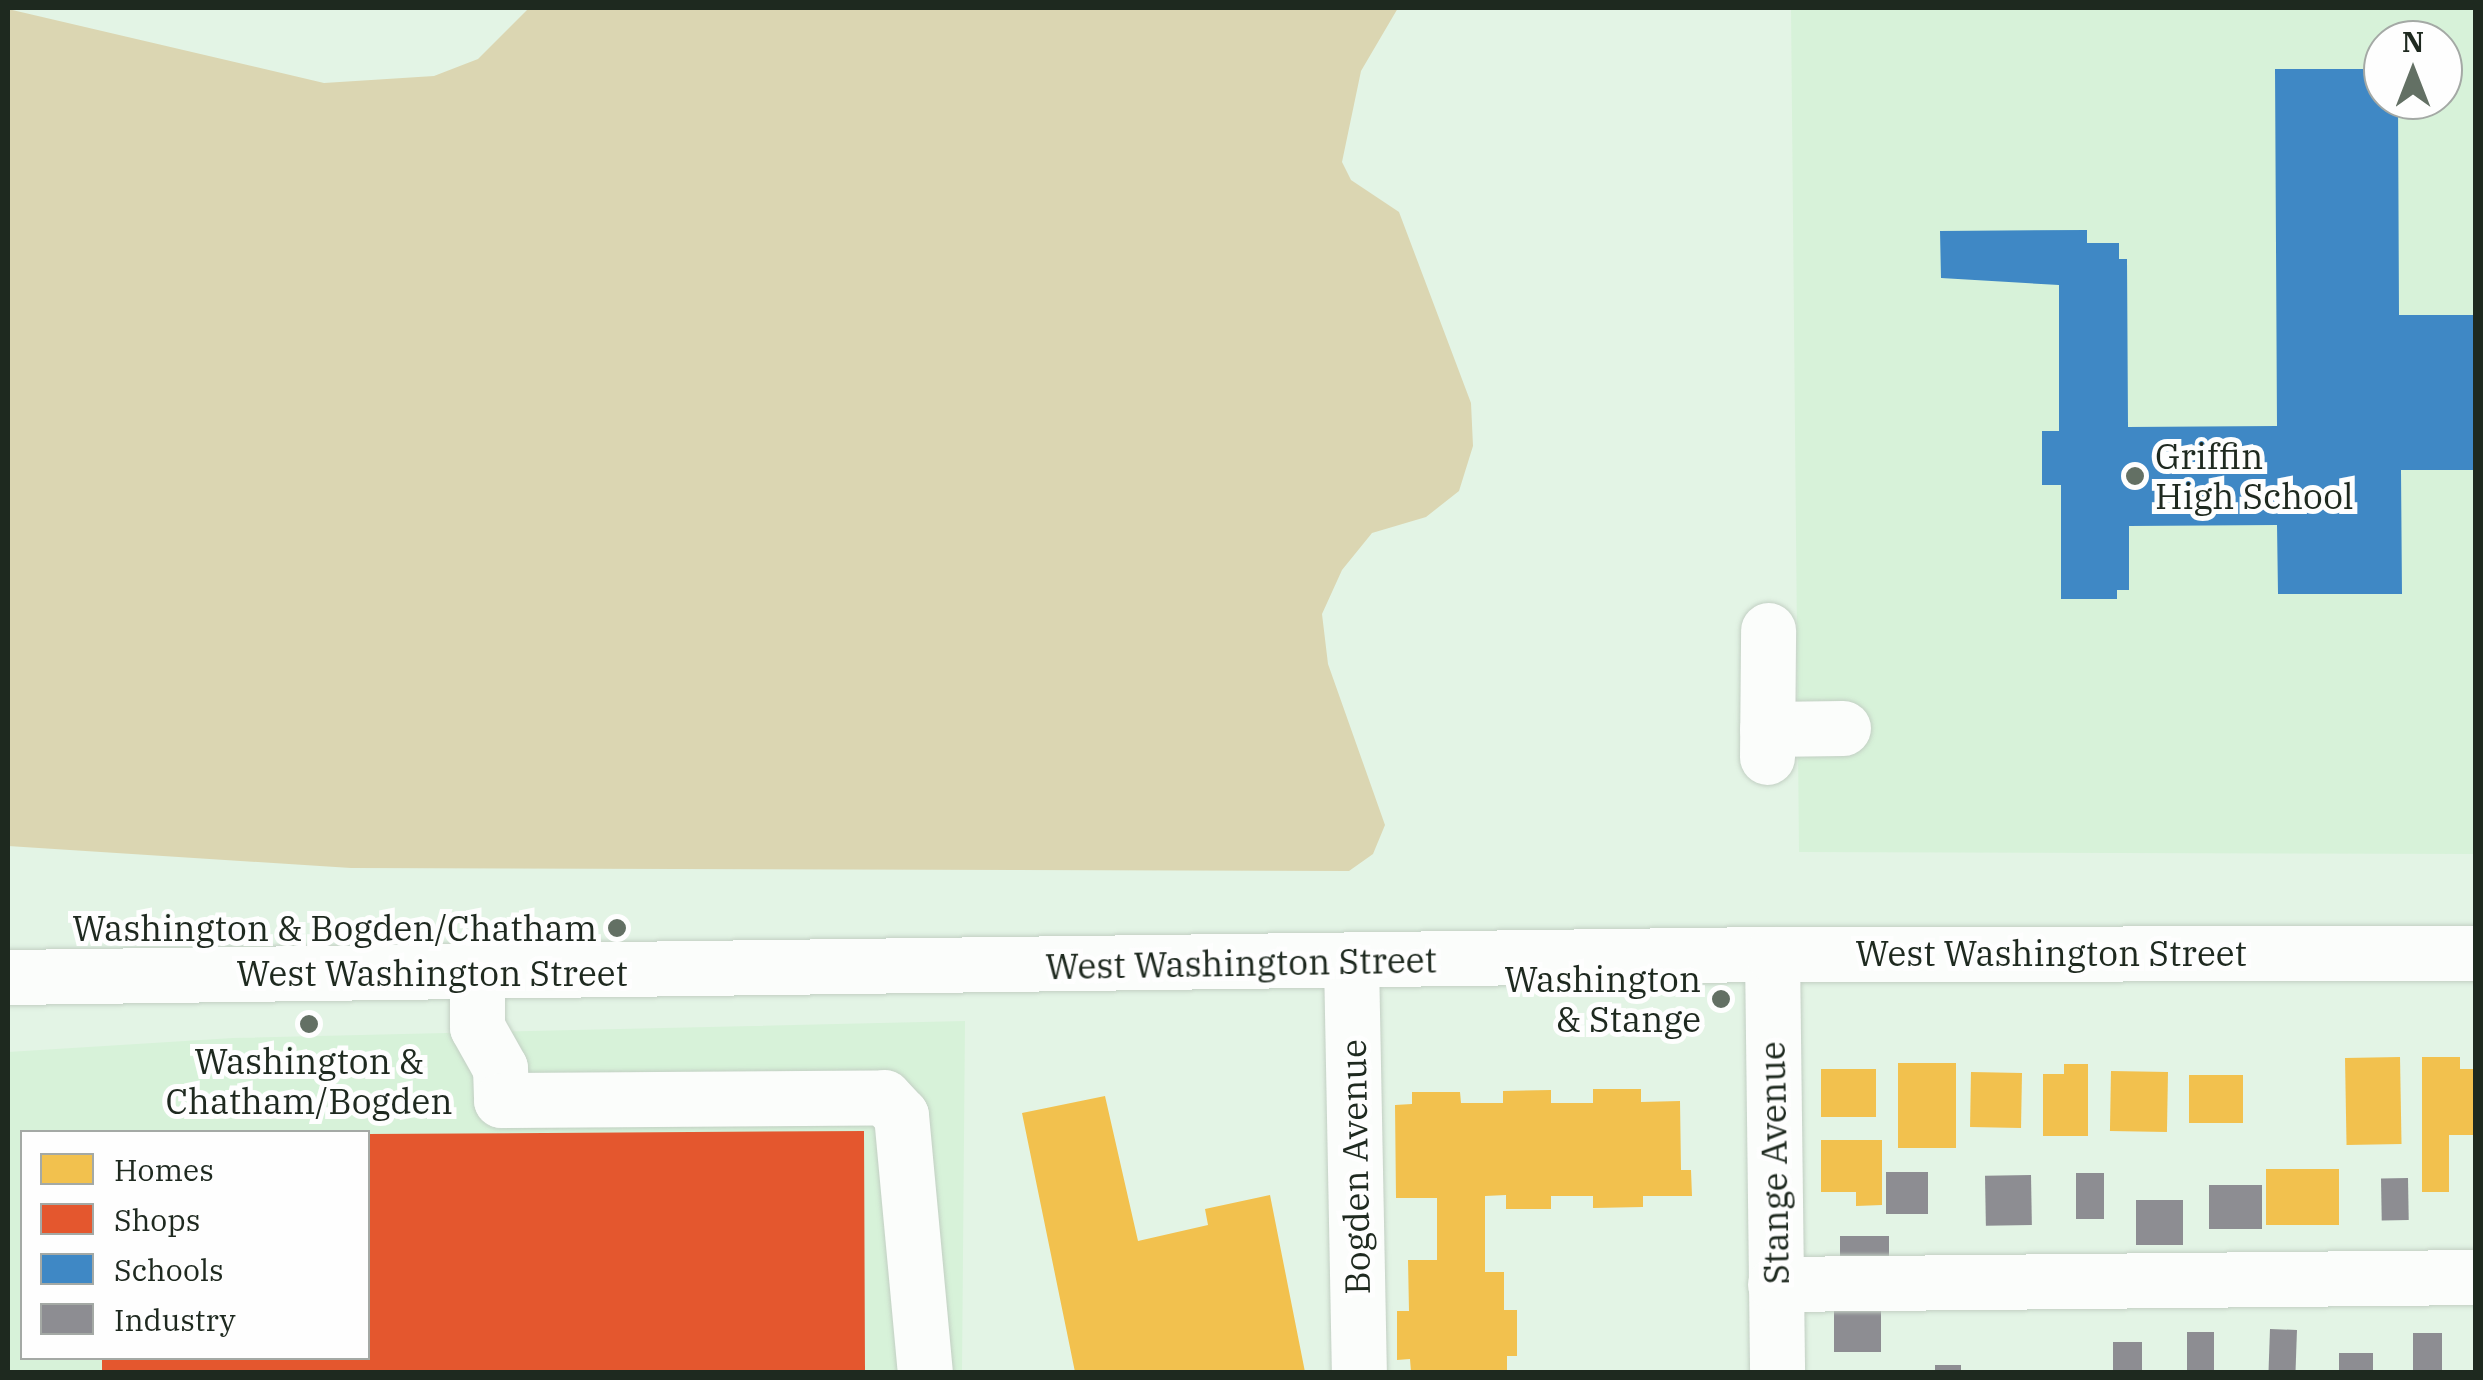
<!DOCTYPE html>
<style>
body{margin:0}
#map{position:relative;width:2483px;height:1380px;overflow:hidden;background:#e3f4e5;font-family:"IBM Plex Serif",serif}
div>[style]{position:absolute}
.built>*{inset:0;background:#d7f2d9}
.green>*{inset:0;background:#dbd6b2}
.homes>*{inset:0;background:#f2c14e;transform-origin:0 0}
.shops>*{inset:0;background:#e4572e}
.schools>*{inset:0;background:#3f88c5}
.industry>*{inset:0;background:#8d8d92;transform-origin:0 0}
.roads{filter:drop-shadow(0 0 2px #c2cfc3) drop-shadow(0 0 2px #c2cfc3)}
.minor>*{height:55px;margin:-27.5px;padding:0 27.5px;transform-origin:27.5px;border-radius:27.5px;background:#fbfdfb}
.dots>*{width:28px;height:28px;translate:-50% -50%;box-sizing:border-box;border:5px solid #fefefe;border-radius:50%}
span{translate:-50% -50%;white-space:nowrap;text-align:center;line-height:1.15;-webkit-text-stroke:10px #fefefe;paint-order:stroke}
.poi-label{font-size:35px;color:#1e291f}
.left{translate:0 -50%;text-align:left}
.right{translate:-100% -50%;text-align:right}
.street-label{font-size:35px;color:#1e291f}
.frame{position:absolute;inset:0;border:10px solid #1e291f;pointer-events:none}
.legend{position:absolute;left:20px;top:1130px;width:350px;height:230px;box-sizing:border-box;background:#fefefe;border:2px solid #a4a9a5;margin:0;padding:12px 18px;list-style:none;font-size:30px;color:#1e291f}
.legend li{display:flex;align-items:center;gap:20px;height:50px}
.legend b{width:50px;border:2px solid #a4a9a5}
.north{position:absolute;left:2363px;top:20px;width:100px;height:100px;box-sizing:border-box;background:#fefefe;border:2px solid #a4a9a5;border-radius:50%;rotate:0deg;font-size:28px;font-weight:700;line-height:40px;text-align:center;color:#1e291f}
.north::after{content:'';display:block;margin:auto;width:35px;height:45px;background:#637064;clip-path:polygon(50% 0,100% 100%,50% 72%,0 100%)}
</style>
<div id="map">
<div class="built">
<div style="clip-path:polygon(evenodd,1791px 8px,2475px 8px,2475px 854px,1799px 852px,1791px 8px,2383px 40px,2443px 40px,2443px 100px,2383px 100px,2383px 40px)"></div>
<div style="clip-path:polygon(evenodd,965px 1021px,962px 1372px,8px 1372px,8px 1052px,233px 1038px,965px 1021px,22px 1132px,368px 1132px,368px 1358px,22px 1358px,22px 1132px)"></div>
</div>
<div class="green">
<div style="clip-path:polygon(529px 8px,1398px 8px,1361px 71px,1342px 162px,1351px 180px,1399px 212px,1471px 403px,1473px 446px,1459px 491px,1426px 517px,1372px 533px,1342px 570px,1322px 614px,1328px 664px,1385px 825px,1373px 854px,1349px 871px,351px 868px,8px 846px,8px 9px,324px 83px,434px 76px,478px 59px)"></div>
</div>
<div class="homes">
<div style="left:2400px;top:1057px;width:87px;height:55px;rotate:89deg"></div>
<div style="clip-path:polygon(2422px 1057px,2460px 1057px,2460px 1069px,2476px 1069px,2476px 1135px,2449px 1135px,2449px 1192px,2422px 1192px)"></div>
<div style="left:1898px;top:1063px;width:58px;height:85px"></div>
<div style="clip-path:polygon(2064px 1064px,2088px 1064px,2088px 1136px,2043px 1136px,2043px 1074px,2064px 1074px)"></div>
<div style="left:1821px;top:1069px;width:55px;height:48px"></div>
<div style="left:2111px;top:1071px;width:57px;height:60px;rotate:1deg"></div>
<div style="left:1971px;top:1072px;width:51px;height:55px;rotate:1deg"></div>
<div style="left:2189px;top:1075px;width:54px;height:48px"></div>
<div style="clip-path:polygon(1593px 1089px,1641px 1089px,1641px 1102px,1680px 1101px,1681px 1170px,1691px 1170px,1692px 1196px,1643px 1196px,1643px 1207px,1593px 1208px,1593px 1196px,1551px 1196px,1551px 1209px,1506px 1209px,1506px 1195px,1485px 1196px,1485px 1272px,1504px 1272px,1504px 1310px,1517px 1310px,1517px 1356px,1507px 1356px,1507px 1372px,1411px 1372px,1410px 1359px,1397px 1360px,1397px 1311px,1409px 1311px,1408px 1260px,1437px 1260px,1437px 1198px,1396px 1198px,1395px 1105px,1412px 1104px,1412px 1092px,1460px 1092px,1461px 1103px,1503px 1103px,1503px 1091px,1551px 1090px,1551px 1103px,1593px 1103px)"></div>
<div style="clip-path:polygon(1105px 1096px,1138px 1241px,1208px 1225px,1205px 1209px,1270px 1195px,1305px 1372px,1075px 1372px,1022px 1113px)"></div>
<div style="clip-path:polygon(1821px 1140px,1882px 1140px,1882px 1205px,1856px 1206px,1856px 1192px,1821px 1192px)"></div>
<div style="left:2266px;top:1169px;width:73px;height:56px"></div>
</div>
<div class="shops">
<div style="clip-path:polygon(864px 1131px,865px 1372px,102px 1372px,102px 1358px,368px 1358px,368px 1134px)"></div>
</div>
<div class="schools">
<div style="clip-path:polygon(2275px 69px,2383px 69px,2383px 100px,2398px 100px,2399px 315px,2476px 315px,2476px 470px,2401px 470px,2402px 594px,2278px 594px,2277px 525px,2129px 526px,2129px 590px,2117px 590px,2117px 599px,2061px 599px,2061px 485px,2042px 485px,2042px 431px,2059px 431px,2059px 285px,1941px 278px,1940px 231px,2087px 230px,2087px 243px,2119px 243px,2119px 259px,2127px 259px,2128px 427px,2277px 426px)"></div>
</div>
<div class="industry">
<div style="left:1886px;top:1172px;width:42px;height:42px"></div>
<div style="left:2076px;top:1173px;width:28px;height:46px"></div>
<div style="left:2031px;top:1175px;width:50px;height:46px;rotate:89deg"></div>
<div style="left:2408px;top:1178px;width:42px;height:27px;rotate:89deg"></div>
<div style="left:2209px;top:1185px;width:53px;height:44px"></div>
<div style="left:2136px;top:1200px;width:47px;height:45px"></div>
<div style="left:1840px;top:1236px;width:49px;height:30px"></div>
<div style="left:1834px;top:1302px;width:47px;height:50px"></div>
<div style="left:2270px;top:1329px;width:27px;height:41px;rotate:2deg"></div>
<div style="left:2187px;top:1332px;width:27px;height:40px"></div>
<div style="left:2442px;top:1333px;width:39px;height:29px;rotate:90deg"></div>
<div style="left:2113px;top:1342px;width:29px;height:30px"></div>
<div style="left:2339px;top:1353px;width:34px;height:19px"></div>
<div style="left:1935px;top:1365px;width:26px;height:7px"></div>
</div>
<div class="roads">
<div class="minor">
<div style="left:1767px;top:729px;width:76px;rotate:-0.8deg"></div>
<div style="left:1767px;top:757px;width:127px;rotate:-89.5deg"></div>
<div style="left:1772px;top:954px;width:418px;rotate:89.3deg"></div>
<div style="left:1351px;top:961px;width:411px;rotate:88.9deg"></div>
<div style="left:477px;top:974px;width:53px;rotate:90deg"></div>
<div style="left:477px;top:1027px;width:47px;rotate:60.7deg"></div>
<div style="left:500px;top:1068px;width:32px;rotate:88deg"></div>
<div style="left:501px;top:1100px;width:383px;rotate:-0.4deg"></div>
<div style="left:884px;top:1097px;width:25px;rotate:47deg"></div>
<div style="left:901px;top:1115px;width:258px;rotate:84.7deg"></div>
<div style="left:8px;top:977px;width:1764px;rotate:-0.75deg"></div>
<div style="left:1772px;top:954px;width:704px;rotate:-0.08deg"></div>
<div style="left:1775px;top:1284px;width:701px;rotate:-0.57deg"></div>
</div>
</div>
<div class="dots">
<div style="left:2135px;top:476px;background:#637064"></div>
<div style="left:617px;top:928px;background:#637064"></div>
<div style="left:1721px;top:999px;background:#637064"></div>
<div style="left:309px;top:1024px;background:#637064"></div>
</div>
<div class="poi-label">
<span class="left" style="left:2155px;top:476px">Griffin<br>High School</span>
<span class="right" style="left:597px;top:928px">Washington &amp; Bogden/Chatham</span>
<span class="right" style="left:1701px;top:999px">Washington<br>&amp; Stange</span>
<span style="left:309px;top:1081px">Washington &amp;<br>Chatham/Bogden</span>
</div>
<div class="street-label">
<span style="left:2051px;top:953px">West Washington Street</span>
<span style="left:1241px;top:963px;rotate:-1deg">West Washington Street</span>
<span style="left:432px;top:973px">West Washington Street</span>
<span style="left:1774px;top:1163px;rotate:-91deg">Stange Avenue</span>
<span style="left:1355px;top:1167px;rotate:-91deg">Bogden Avenue</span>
</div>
<div class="frame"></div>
<ul class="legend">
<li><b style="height:28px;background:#f2c14e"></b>Homes</li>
<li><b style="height:28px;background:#e4572e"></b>Shops</li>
<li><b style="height:28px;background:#3f88c5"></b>Schools</li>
<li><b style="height:28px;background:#8d8d92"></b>Industry</li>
</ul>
<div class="north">N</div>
</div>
